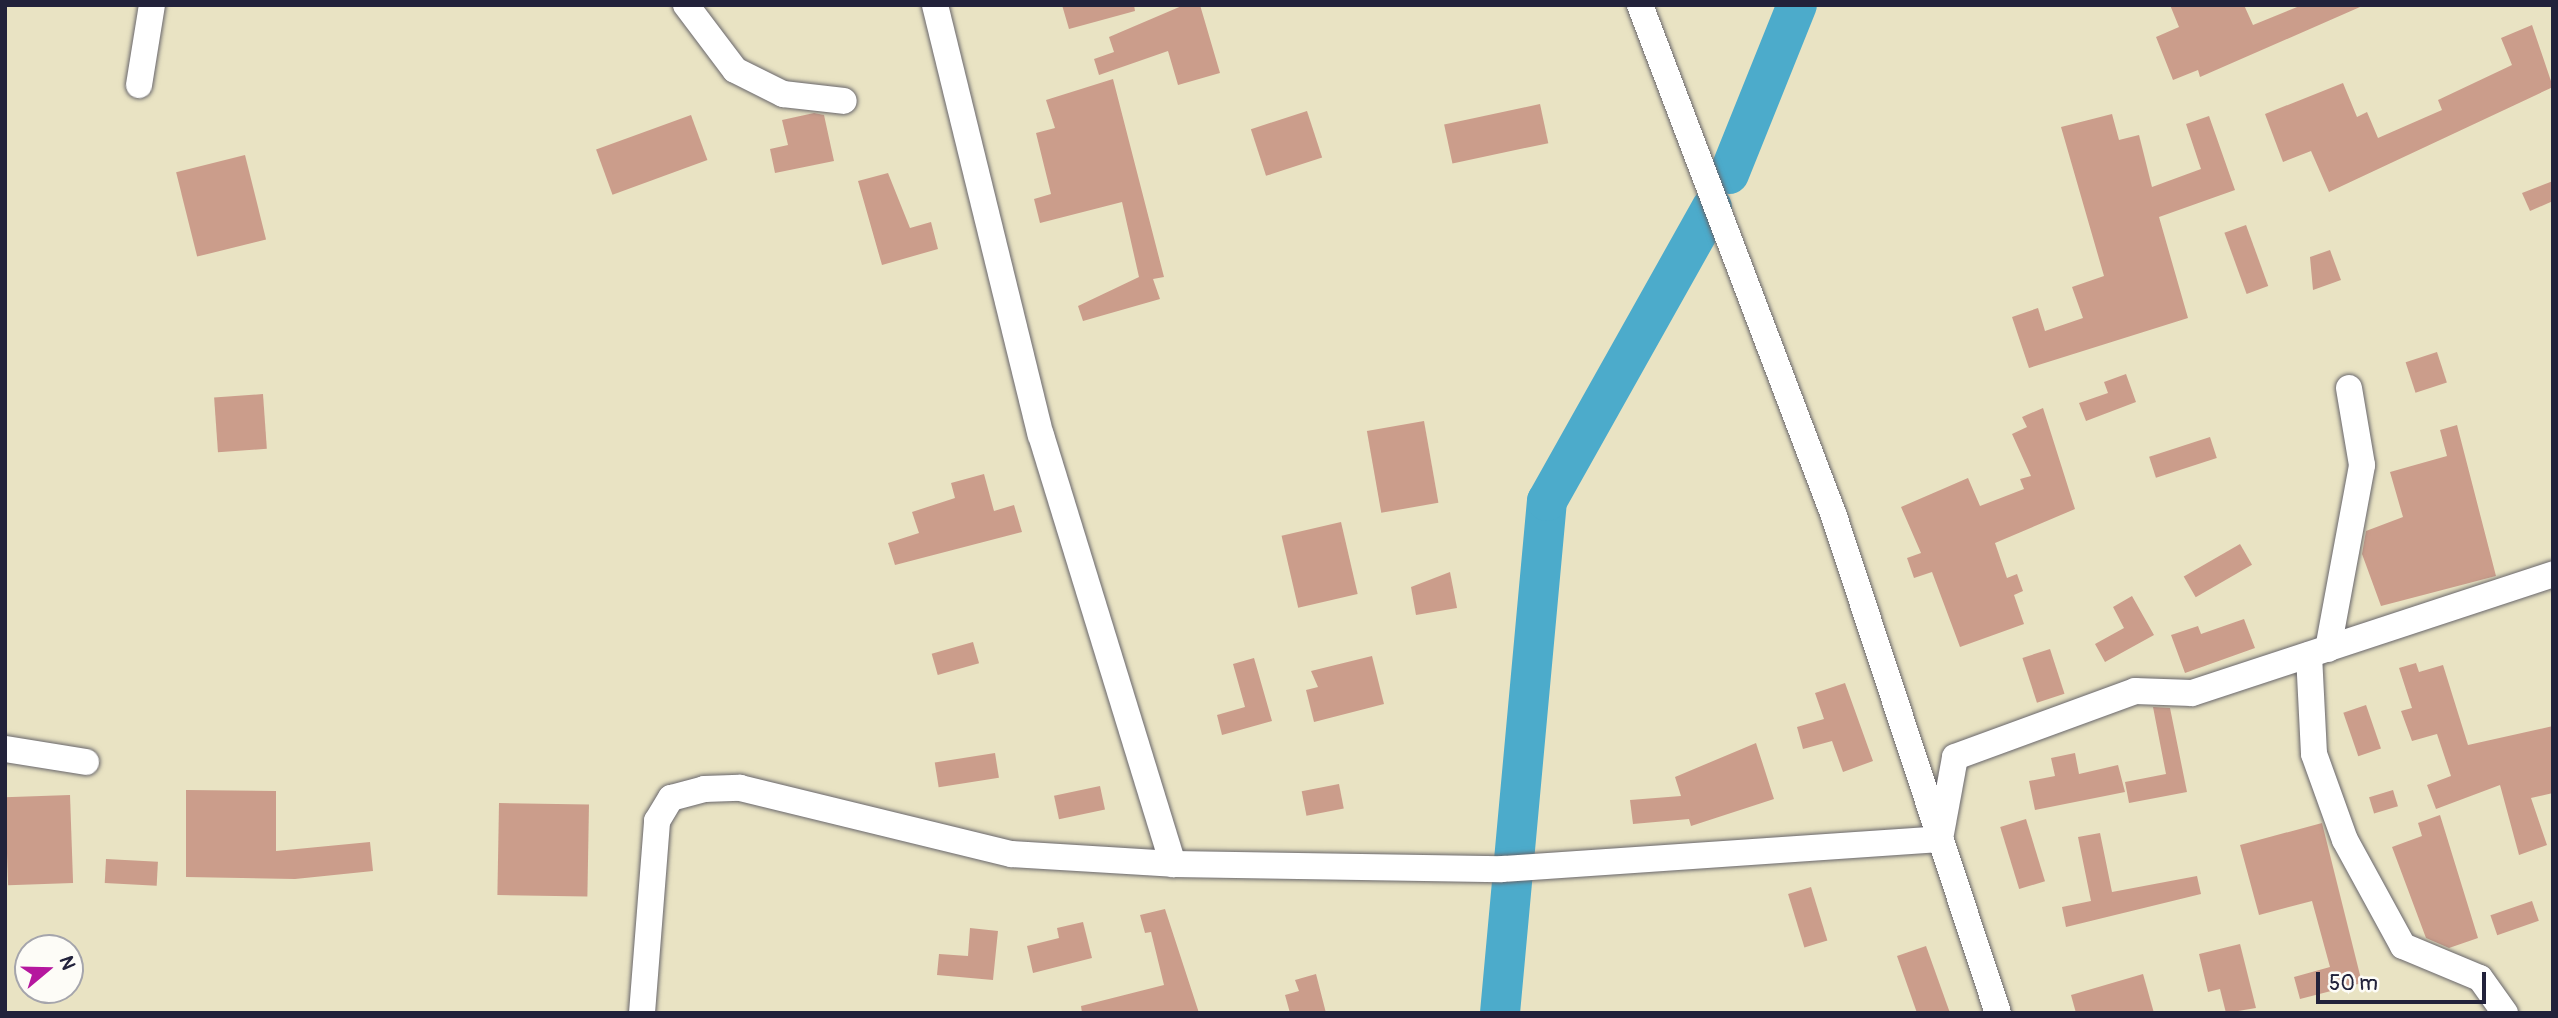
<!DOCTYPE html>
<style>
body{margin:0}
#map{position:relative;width:2558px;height:1018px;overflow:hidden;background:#e9e3c3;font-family:Pangolin,sans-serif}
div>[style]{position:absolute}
.river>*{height:40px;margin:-20px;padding:0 20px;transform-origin:20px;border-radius:20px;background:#4cabcb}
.building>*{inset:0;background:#cb9d8b;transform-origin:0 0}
.roads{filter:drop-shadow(0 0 2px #68666b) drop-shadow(0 0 2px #68666b)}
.minor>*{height:26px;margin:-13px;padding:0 13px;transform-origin:13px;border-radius:13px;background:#fff}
span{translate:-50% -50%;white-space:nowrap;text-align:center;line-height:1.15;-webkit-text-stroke:5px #fdfcf7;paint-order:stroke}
.frame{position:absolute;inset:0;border:7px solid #22223b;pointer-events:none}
.north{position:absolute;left:14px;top:934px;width:70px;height:70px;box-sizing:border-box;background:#fdfcf7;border:2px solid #a5a5ac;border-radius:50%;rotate:71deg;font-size:19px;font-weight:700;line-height:28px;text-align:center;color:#22223b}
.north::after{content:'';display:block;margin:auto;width:24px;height:32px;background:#b5179e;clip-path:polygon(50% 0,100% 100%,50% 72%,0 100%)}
.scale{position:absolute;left:2316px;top:972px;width:170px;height:32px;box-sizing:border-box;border:4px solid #22223b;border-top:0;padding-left:9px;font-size:21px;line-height:24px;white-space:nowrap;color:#22223b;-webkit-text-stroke:5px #fdfcf7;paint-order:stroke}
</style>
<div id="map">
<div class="river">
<div style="left:1729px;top:174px;width:182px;rotate:-68.1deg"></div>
<div style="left:1500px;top:1013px;width:514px;rotate:-84.76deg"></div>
<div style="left:1547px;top:501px;width:337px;rotate:-60.7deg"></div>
</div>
<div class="building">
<div style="clip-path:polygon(1062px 5px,1134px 5px,1135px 11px,1069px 29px)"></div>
<div style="clip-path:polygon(1184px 5px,1200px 5px,1220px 73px,1178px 85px,1168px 51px,1099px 75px,1094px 59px,1114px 52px,1109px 37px)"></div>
<div style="clip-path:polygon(2170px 5px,2244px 5px,2253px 25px,2302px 5px,2360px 7px,2200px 77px,2198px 70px,2173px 80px,2156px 37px,2179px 27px)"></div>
<div style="clip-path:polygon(2532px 25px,2553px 87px,2329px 192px,2311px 151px,2283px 162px,2265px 114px,2343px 83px,2357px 117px,2367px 112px,2378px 138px,2442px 110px,2438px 100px,2512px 65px,2501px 38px)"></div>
<div style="clip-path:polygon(1113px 79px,1164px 277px,1153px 279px,1160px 299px,1083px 321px,1078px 306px,1139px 277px,1122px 202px,1040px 223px,1034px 199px,1051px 194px,1036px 133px,1055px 128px,1046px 100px)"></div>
<div style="left:1540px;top:104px;width:40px;height:98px;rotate:78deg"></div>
<div style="left:1307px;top:111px;width:49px;height:59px;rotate:72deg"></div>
<div style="clip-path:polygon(814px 113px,824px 115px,834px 161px,775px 173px,770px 149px,788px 145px,782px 120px)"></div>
<div style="clip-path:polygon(2112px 114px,2119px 140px,2139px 135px,2152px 187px,2201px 169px,2186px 124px,2209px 116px,2235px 190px,2159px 217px,2188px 318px,2029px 368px,2012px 317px,2038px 308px,2045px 331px,2083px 318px,2072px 287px,2104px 276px,2061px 127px)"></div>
<div style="left:691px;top:115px;width:48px;height:101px;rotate:70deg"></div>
<div style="left:245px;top:155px;width:87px;height:71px;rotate:76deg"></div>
<div style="clip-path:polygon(888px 173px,910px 228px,931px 222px,938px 249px,882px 265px,858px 181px)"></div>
<div style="clip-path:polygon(2553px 181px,2553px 201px,2530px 211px,2522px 193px)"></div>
<div style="left:2246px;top:225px;width:65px;height:23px;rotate:70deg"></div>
<div style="clip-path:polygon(2330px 250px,2341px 280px,2313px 290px,2310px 257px)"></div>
<div style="left:2437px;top:352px;width:32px;height:33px;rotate:72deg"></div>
<div style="clip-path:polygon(2126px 374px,2136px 402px,2086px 421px,2079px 403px,2108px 393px,2104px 382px)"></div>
<div style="left:263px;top:394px;width:55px;height:49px;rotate:86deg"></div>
<div style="clip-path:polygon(2043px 408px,2075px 509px,1995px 543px,2007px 578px,2017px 574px,2023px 591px,2014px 595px,2024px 624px,1960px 647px,1932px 572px,1914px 578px,1907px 558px,1921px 553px,1901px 507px,1968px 478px,1980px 506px,2024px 489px,2020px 479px,2031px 476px,2012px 434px,2027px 427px,2022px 417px)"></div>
<div style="left:1424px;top:421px;width:83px;height:58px;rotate:80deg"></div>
<div style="clip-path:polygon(2457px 425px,2496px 576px,2381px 606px,2362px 554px,2366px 531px,2403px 517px,2390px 472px,2447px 456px,2440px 430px)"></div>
<div style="left:2210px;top:437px;width:22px;height:64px;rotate:72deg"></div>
<div style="clip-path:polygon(984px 474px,994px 511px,1014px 505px,1022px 532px,895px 565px,888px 543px,919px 533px,912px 512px,955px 498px,951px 483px)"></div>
<div style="left:1341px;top:522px;width:74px;height:61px;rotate:77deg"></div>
<div style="left:2240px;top:544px;width:24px;height:65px;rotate:60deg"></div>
<div style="clip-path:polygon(1450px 572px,1457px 608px,1416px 615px,1411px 587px)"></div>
<div style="clip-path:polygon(2132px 596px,2154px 635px,2105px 662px,2095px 644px,2124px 628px,2113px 607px)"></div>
<div style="clip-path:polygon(2244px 619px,2255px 648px,2185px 673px,2171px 635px,2198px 626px,2201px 634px)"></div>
<div style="left:973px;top:642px;width:22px;height:43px;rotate:74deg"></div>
<div style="left:2050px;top:649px;width:47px;height:29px;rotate:72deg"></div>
<div style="clip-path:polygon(1372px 656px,1384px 704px,1314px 722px,1306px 690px,1318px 687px,1311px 671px)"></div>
<div style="clip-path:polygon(1254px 658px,1272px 721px,1222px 735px,1217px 715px,1245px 707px,1233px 664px)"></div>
<div style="clip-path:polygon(2416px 663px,2419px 672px,2443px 665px,2468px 745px,2553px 726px,2553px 793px,2531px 798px,2547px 845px,2519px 855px,2500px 785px,2436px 809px,2427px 785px,2451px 776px,2437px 734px,2412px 741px,2401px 711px,2412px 708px,2399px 668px)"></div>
<div style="clip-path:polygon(1845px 683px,1873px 761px,1843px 772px,1832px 741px,1803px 749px,1797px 727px,1824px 719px,1815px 693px)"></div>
<div style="left:2366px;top:705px;width:46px;height:24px;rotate:71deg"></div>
<div style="clip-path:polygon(2153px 707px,2170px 708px,2187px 792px,2129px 803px,2125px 782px,2166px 774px)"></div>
<div style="clip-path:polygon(1756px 743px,1774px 799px,1691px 826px,1689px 819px,1633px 824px,1630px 800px,1681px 796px,1675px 777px)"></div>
<div style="left:995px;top:753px;width:25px;height:61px;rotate:81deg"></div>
<div style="clip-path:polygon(2075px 753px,2079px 774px,2118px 765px,2125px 792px,2035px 810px,2029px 781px,2055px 776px,2051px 758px)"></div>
<div style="left:1339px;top:784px;width:25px;height:38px;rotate:79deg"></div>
<div style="left:1100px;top:786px;width:24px;height:47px;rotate:78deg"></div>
<div style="clip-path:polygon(186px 790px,276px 791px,276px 851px,370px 842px,373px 871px,295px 879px,186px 877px)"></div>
<div style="left:2393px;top:790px;width:17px;height:25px;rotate:73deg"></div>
<div style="left:70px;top:795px;width:88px;height:65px;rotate:88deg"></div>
<div style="left:499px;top:803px;width:90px;height:92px;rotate:1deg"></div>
<div style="clip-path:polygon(2440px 815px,2478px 938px,2449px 948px,2426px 938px,2392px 847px,2422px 836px,2418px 823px)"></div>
<div style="left:2026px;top:819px;width:65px;height:27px;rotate:73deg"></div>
<div style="clip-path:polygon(2322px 823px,2362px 983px,2300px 999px,2294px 977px,2330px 967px,2312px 901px,2259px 915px,2240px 845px)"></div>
<div style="clip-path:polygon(2100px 833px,2112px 892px,2197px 876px,2201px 894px,2066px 927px,2062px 907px,2091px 901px,2078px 837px)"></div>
<div style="left:106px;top:859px;width:52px;height:24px;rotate:3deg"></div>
<div style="left:1811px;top:887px;width:56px;height:24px;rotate:73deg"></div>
<div style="left:2532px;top:901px;width:21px;height:44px;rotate:71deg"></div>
<div style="clip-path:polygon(1165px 909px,1199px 1013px,1082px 1013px,1081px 1006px,1164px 985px,1151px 932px,1145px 933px,1140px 915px)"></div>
<div style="clip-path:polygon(1083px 922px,1092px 958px,1033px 973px,1027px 946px,1059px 938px,1057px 928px)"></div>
<div style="clip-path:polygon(970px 928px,998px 931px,993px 980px,937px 975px,939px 954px,968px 956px)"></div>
<div style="clip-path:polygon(2240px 944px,2256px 1008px,2226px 1013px,2220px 989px,2208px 992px,2199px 954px)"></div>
<div style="clip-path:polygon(1926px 946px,1950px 1013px,1917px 1013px,1897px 956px)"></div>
<div style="clip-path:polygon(1316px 974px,1326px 1013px,1290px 1013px,1285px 995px,1299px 991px,1295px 980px)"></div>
<div style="clip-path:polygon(2143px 974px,2154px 1013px,2076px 1013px,2071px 995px)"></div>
</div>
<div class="roads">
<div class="minor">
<div style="left:686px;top:5px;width:81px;rotate:53deg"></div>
<div style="left:735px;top:70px;width:54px;rotate:26.6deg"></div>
<div style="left:783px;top:94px;width:61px;rotate:6.5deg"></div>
<div style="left:935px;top:5px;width:443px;rotate:76.2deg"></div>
<div style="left:1041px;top:435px;width:449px;rotate:72.9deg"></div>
<div style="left:1640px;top:5px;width:547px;rotate:69.21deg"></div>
<div style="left:1834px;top:516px;width:523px;rotate:71.74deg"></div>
<div style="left:139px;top:85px;width:81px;rotate:-80.8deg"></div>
<div style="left:2328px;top:649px;width:187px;rotate:-79.5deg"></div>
<div style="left:2362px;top:465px;width:78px;rotate:-99.6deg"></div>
<div style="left:2309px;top:655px;width:99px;rotate:87.1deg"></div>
<div style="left:2314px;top:754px;width:91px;rotate:70.2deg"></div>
<div style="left:2345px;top:840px;width:121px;rotate:61.3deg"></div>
<div style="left:2403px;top:946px;width:83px;rotate:22.6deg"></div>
<div style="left:2480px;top:978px;width:43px;rotate:54.5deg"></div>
<div style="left:5px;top:749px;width:82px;rotate:9.1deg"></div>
<div style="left:642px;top:1013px;width:193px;rotate:-85.5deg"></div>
<div style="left:657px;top:821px;width:27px;rotate:-59deg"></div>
<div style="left:671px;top:798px;width:34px;rotate:-15deg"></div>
<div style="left:704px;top:789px;width:36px;rotate:-2deg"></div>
<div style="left:740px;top:788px;width:279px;rotate:13.7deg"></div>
<div style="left:1011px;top:854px;width:162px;rotate:3.5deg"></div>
<div style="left:1173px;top:864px;width:329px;rotate:0.9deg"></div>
<div style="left:1502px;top:869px;width:439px;rotate:-3.9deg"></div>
<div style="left:1940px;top:839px;width:83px;rotate:-79.6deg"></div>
<div style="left:1955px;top:757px;width:192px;rotate:-20.1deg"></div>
<div style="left:2135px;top:691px;width:57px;rotate:2deg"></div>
<div style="left:2192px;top:693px;width:380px;rotate:-18.2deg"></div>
</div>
</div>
<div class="frame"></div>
<div class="north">N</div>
<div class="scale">50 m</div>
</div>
